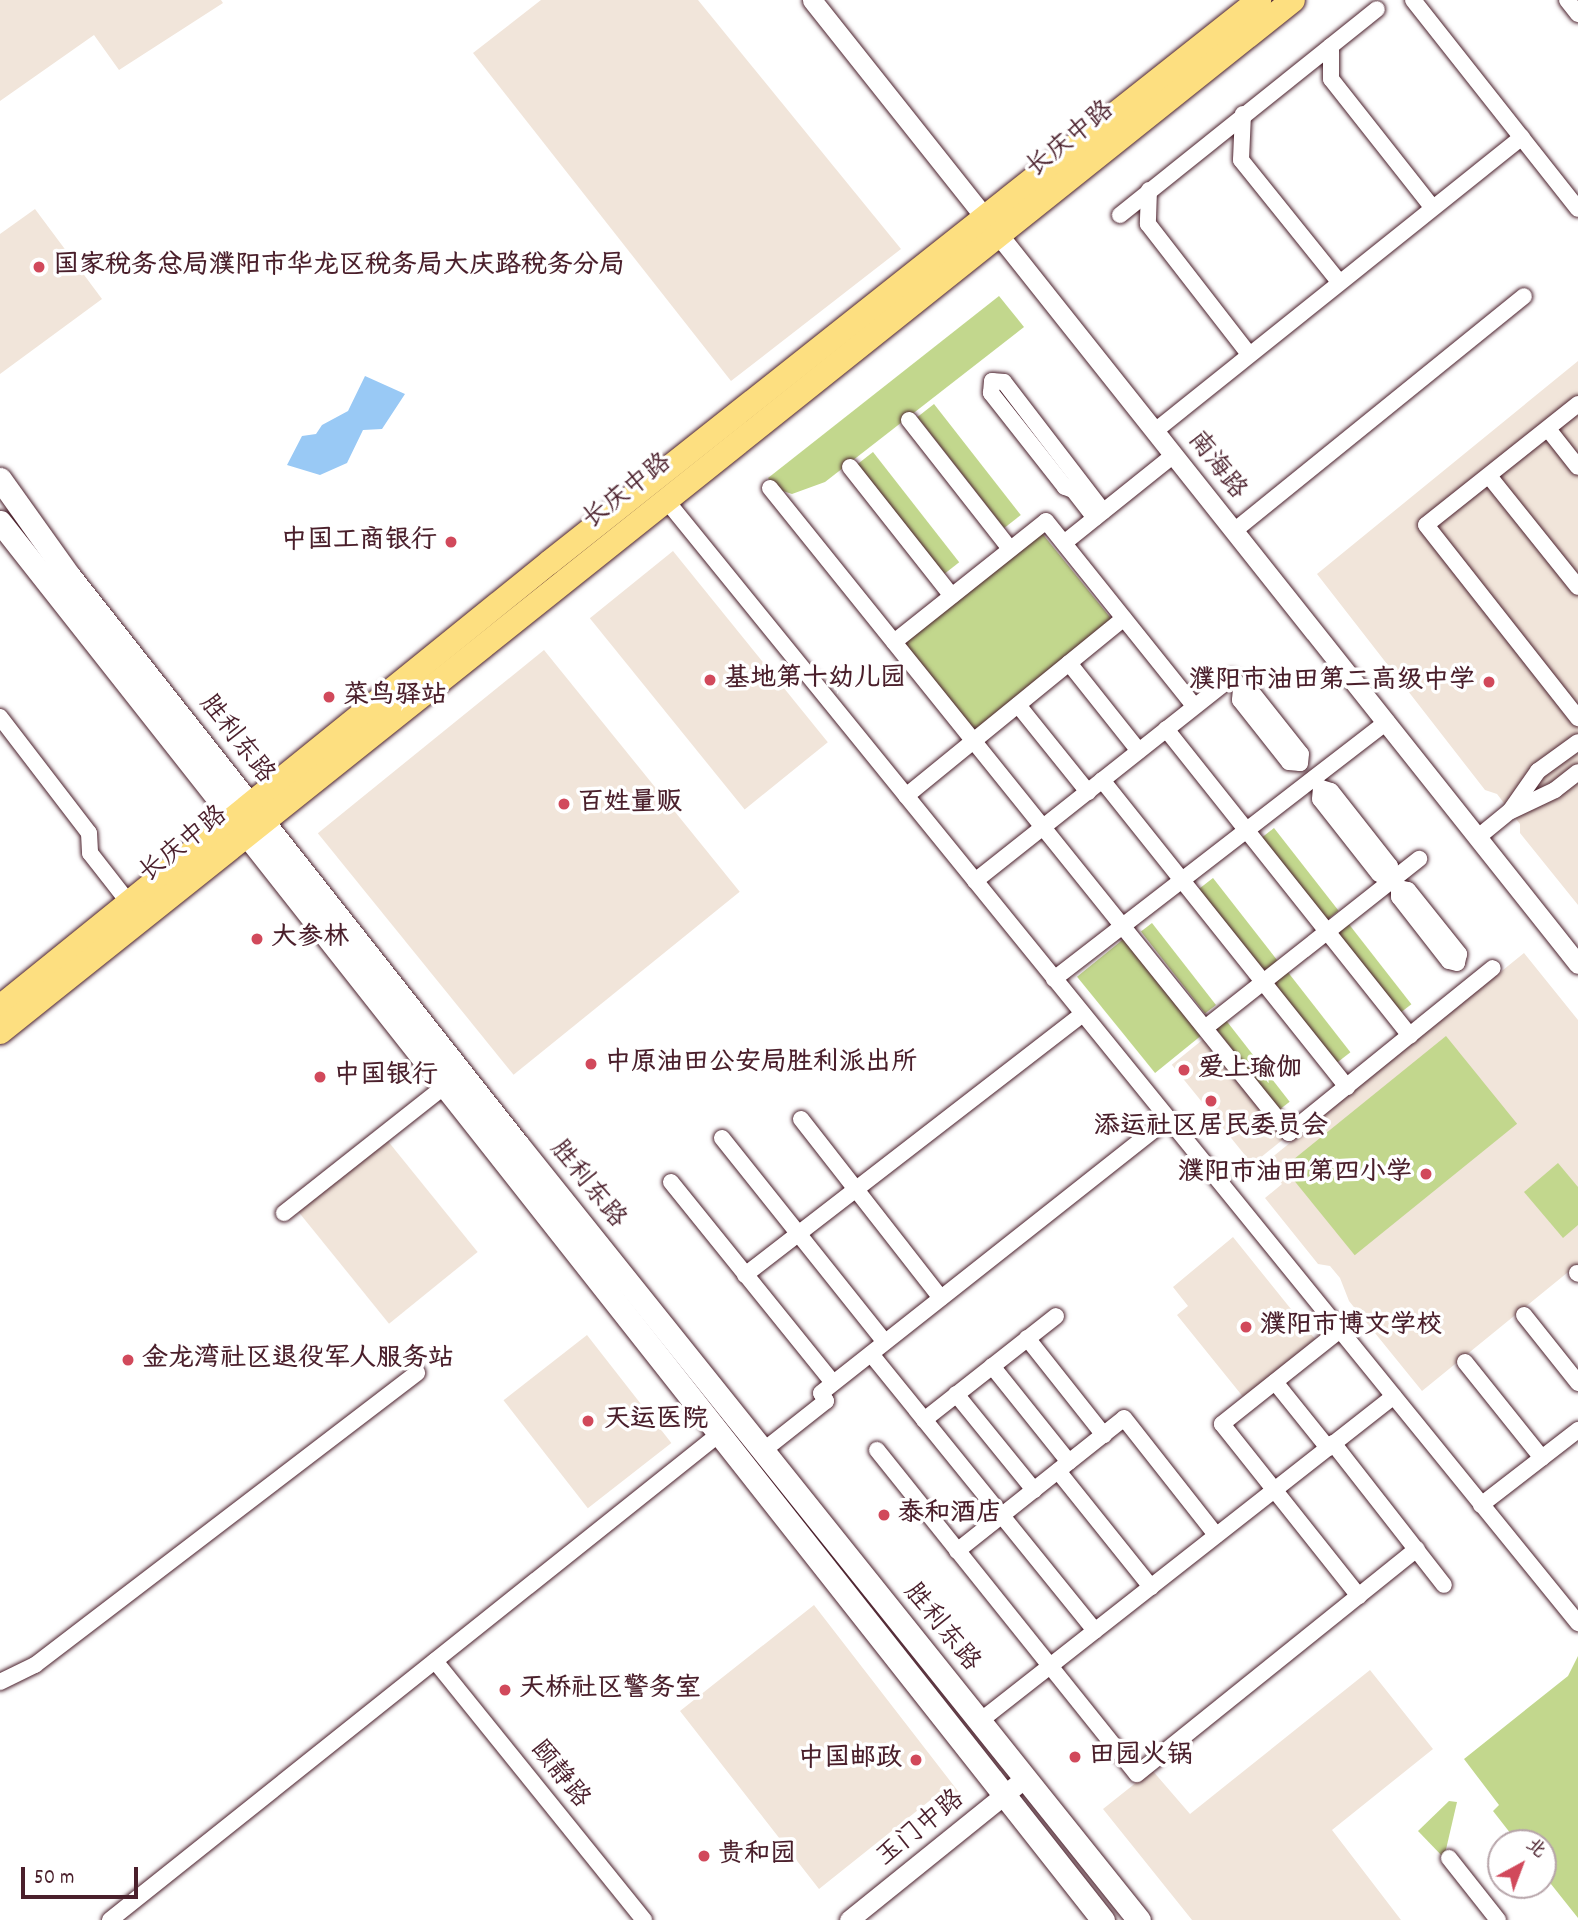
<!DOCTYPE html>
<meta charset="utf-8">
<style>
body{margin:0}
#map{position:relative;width:1578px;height:1920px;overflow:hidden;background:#fff;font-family:Dekko,"LXGW WenKai TC",sans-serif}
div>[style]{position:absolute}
.built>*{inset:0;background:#f1e5da;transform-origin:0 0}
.green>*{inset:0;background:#c2d78d;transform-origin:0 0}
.water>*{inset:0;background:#99c9f5}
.roads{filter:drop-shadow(0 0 2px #4a1f2b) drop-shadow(0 0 2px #4a1f2b)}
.minor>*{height:16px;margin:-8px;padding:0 8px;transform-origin:8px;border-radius:8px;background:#fff}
.tertiary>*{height:19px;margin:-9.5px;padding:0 9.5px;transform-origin:9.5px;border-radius:9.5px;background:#fff}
.secondary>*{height:23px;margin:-11.5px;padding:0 11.5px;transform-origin:11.5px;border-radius:11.5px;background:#fff}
.primary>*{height:24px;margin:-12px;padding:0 12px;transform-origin:12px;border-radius:12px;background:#fddf80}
.dots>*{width:19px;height:19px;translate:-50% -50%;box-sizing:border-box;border:4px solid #fff;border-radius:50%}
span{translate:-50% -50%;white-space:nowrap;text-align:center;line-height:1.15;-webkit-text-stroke:7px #fff;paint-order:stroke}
.street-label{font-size:26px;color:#4a1f2b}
.poi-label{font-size:26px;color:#4a1f2b;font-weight:700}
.left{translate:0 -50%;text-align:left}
.right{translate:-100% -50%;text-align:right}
.north{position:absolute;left:1487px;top:1829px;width:70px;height:70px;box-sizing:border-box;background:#fff;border:2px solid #b7a5aa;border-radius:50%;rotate:41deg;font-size:19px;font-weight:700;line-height:28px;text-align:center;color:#4a1f2b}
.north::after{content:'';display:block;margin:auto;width:24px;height:32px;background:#d1495b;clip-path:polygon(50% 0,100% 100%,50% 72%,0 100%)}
.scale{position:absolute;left:21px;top:1867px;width:117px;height:32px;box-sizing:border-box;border:4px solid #4a1f2b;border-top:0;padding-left:9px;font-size:21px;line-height:24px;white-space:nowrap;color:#4a1f2b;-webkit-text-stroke:5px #fff;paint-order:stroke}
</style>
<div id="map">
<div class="built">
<div style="clip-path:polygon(0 0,221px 0,223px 3px,119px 70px,94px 35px,0 101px)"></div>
<div style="clip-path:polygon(541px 0,698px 0,901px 249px,731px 381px,473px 53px)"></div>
<div style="clip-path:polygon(35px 209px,102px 299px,0 374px,0 234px)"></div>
<div style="clip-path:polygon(1578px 361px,1578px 905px,1520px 833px,1520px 824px,1497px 794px,1485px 790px,1317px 574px)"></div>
<div style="left:673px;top:551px;width:246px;height:107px;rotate:51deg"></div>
<div style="left:544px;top:650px;width:311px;height:291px;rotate:51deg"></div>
<div style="clip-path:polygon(1524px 953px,1578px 1020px,1578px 1264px,1422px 1391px,1349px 1301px,1340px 1278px,1330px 1266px,1318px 1264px,1265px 1198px,1282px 1184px,1265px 1163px)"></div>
<div style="left:1206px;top:1037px;width:128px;height:44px;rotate:51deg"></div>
<div style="left:387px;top:1140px;width:144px;height:114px;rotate:51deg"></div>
<div style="clip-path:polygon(1233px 1237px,1315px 1339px,1244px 1398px,1177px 1315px,1188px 1306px,1173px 1287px)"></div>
<div style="left:587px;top:1335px;width:137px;height:106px;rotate:52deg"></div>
<div style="clip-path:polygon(814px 1605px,961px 1795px,943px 1810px,933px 1798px,819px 1889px,680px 1711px)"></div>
<div style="clip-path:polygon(1370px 1670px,1433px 1749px,1332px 1830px,1401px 1920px,1192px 1920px,1103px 1809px,1152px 1770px,1190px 1814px)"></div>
</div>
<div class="green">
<div style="clip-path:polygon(999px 296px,1024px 327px,825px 482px,792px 494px,777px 489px,768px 478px)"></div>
<div style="left:934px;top:404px;width:141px;height:21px;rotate:52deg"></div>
<div style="left:873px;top:452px;width:140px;height:21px;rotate:52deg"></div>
<div style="left:1041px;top:532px;width:114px;height:178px;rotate:51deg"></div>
<div style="left:1274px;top:828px;width:105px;height:19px;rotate:52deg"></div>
<div style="left:1213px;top:878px;width:105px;height:18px;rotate:52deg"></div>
<div style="left:1152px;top:923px;width:104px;height:14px;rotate:52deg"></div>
<div style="left:1348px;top:923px;width:103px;height:19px;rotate:52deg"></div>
<div style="left:1126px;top:937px;width:124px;height:63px;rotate:51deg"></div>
<div style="left:1287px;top:971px;width:103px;height:20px;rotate:52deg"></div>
<div style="left:1225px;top:1019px;width:105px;height:13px;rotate:52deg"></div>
<div style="left:1446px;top:1036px;width:113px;height:209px;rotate:51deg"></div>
<div style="clip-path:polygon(1558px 1163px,1578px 1187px,1578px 1225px,1563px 1238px,1524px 1192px)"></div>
<div style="clip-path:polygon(1578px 1656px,1578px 1918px,1543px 1874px,1543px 1843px,1518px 1843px,1493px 1811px,1499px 1805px,1464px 1759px,1568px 1676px)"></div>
<div style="clip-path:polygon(1449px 1801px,1457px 1802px,1444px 1858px,1418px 1831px)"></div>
</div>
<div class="water">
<div style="clip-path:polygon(365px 376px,405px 394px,382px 429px,363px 430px,347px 463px,320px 475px,287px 465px,302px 436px,316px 434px,322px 425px,348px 411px)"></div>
</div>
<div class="roads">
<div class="minor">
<div style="left:1413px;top:0;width:266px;rotate:51.7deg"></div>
<div style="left:1567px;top:0;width:18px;rotate:52deg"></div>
<div style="left:1331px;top:46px;width:33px;rotate:90deg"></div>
<div style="left:1331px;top:79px;width:163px;rotate:51.7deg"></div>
<div style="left:1243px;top:114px;width:46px;rotate:92.5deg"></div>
<div style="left:1241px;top:160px;width:156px;rotate:51.2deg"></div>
<div style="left:1149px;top:190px;width:34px;rotate:92deg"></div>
<div style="left:1148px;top:224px;width:165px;rotate:52.2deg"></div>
<div style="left:1120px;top:215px;width:329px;rotate:-38.7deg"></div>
<div style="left:1578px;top:404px;width:194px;rotate:141.5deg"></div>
<div style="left:1426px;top:525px;width:246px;rotate:51.8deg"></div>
<div style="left:909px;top:420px;width:164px;rotate:51.9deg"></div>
<div style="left:1548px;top:429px;width:48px;rotate:51.7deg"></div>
<div style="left:1155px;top:431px;width:470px;rotate:-38.7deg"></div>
<div style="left:850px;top:467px;width:164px;rotate:51.7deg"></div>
<div style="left:1489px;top:476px;width:142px;rotate:51.3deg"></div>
<div style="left:770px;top:488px;width:828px;rotate:51.18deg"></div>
<div style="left:1289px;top:1133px;width:262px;rotate:-39deg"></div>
<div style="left:666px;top:500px;width:1447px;rotate:50.92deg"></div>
<div style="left:1095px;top:518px;width:36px;rotate:-128deg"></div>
<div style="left:1073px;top:490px;width:9px;rotate:-159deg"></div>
<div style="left:1065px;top:487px;width:120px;rotate:-128.2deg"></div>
<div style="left:991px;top:393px;width:12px;rotate:-85deg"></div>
<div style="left:992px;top:381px;width:12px;rotate:5deg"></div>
<div style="left:1004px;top:382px;width:163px;rotate:52.5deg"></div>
<div style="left:1234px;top:531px;width:373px;rotate:-39deg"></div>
<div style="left:1064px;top:543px;width:141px;rotate:-38.7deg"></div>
<div style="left:894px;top:642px;width:194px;rotate:-38.5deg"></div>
<div style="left:1046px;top:521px;width:237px;rotate:51.3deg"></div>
<div style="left:1069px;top:663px;width:112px;rotate:51.5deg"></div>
<div style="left:1241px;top:688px;width:10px;rotate:17deg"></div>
<div style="left:1251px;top:691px;width:80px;rotate:51.6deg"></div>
<div style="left:1301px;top:754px;width:9px;rotate:96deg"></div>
<div style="left:1300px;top:763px;width:11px;rotate:-175deg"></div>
<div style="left:1289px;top:762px;width:79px;rotate:-128.3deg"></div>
<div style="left:1240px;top:700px;width:12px;rotate:-85deg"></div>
<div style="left:1018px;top:705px;width:112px;rotate:51.2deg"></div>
<div style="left:0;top:717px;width:146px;rotate:52.5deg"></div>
<div style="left:89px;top:833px;width:20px;rotate:87deg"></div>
<div style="left:90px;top:853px;width:63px;rotate:52deg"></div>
<div style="left:1166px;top:729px;width:392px;rotate:51.5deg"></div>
<div style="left:1102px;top:780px;width:393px;rotate:51.4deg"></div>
<div style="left:1321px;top:788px;width:10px;rotate:17deg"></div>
<div style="left:1331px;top:791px;width:95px;rotate:51.8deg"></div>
<div style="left:1390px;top:866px;width:11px;rotate:95deg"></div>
<div style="left:1389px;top:877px;width:10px;rotate:-163deg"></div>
<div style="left:1379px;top:874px;width:95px;rotate:-128.2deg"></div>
<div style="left:1320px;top:799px;width:11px;rotate:-85deg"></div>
<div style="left:906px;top:796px;width:281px;rotate:-39.2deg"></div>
<div style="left:1511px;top:811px;width:49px;rotate:-25.5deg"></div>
<div style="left:1555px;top:790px;width:29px;rotate:-38deg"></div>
<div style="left:1477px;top:838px;width:43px;rotate:-39.3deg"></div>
<div style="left:1510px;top:811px;width:49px;rotate:-55deg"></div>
<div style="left:1538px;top:771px;width:49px;rotate:-35.9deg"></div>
<div style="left:975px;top:881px;width:328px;rotate:-38.4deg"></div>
<div style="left:1232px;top:677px;width:14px;rotate:51deg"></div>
<div style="left:1399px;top:888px;width:9px;rotate:13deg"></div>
<div style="left:1408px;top:890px;width:82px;rotate:51.4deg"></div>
<div style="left:1459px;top:954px;width:9px;rotate:103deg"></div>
<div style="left:1457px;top:963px;width:8px;rotate:-166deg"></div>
<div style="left:1449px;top:961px;width:81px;rotate:-128deg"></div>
<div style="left:1399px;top:897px;width:9px;rotate:-90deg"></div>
<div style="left:1054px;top:979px;width:421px;rotate:-37.7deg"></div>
<div style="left:1205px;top:1028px;width:273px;rotate:-38.3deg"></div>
<div style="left:801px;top:1119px;width:227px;rotate:52deg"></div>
<div style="left:722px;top:1138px;width:261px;rotate:51.4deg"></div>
<div style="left:671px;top:1182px;width:258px;rotate:51.1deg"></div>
<div style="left:284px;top:1213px;width:201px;rotate:-38.3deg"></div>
<div style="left:1577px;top:1273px;width:1px;rotate:45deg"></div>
<div style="left:745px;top:1275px;width:427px;rotate:-37.7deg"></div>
<div style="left:1524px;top:1315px;width:87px;rotate:51.5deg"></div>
<div style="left:1340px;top:1330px;width:151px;rotate:141.5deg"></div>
<div style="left:1222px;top:1424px;width:220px;rotate:51.5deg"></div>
<div style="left:1027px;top:1338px;width:124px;rotate:51.6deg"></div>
<div style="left:871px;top:1354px;width:356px;rotate:51deg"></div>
<div style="left:1465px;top:1362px;width:123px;rotate:51.3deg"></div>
<div style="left:992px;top:1366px;width:123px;rotate:51.3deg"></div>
<div style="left:1275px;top:1382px;width:85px;rotate:51.2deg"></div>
<div style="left:956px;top:1394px;width:124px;rotate:50.9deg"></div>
<div style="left:924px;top:1420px;width:168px;rotate:-38.2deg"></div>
<div style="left:1333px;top:1443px;width:180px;rotate:52deg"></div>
<div style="left:764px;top:1450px;width:79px;rotate:-38.3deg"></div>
<div style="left:826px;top:1401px;width:9px;rotate:-122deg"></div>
<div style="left:821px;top:1393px;width:442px;rotate:-38.3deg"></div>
<div style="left:877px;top:1450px;width:415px;rotate:51.3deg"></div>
<div style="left:1137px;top:1774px;width:359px;rotate:-38.8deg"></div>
<div style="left:1058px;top:1471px;width:149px;rotate:51.3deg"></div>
<div style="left:1481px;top:1505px;width:123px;rotate:-37.7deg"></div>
<div style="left:957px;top:1551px;width:213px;rotate:-38.5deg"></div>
<div style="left:1124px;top:1418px;width:149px;rotate:51.8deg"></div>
<div style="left:435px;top:1661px;width:333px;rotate:51.1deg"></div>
<div style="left:0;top:1682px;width:39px;rotate:-26deg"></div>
<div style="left:35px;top:1665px;width:481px;rotate:-37.4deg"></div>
<div style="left:980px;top:1721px;width:526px;rotate:-38.13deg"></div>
<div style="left:1449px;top:1858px;width:79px;rotate:51.7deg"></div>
<div style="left:110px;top:1920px;width:778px;rotate:-38.58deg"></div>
</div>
<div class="tertiary">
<div style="left:812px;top:0;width:1231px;rotate:51.53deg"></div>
<div style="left:849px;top:1920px;width:226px;rotate:-38.9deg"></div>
</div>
<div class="secondary">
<div style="left:0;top:479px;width:120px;rotate:54.5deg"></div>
<div style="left:70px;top:577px;width:723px;rotate:51.74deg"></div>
<div style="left:518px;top:1145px;width:993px;rotate:51.3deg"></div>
<div style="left:0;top:522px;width:1781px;rotate:51.73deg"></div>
</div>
<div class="primary">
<div style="left:0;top:1007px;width:707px;rotate:-38.98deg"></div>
<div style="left:550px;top:562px;width:905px;rotate:-38.4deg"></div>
<div style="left:0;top:1032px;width:1654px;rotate:-38.59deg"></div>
</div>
</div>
<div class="dots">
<div style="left:39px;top:267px;background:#d1495b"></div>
<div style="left:451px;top:542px;background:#d1495b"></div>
<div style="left:710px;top:680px;background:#d1495b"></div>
<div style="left:1489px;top:682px;background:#d1495b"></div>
<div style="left:329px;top:697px;background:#d1495b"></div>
<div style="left:564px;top:804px;background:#d1495b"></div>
<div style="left:257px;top:939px;background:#d1495b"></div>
<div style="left:591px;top:1064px;background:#d1495b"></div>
<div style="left:1184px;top:1070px;background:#d1495b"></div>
<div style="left:320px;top:1077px;background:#d1495b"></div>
<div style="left:1211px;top:1101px;background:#d1495b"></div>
<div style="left:1426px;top:1174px;background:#d1495b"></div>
<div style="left:1246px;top:1327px;background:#d1495b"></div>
<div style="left:128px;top:1360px;background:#d1495b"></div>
<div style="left:588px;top:1421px;background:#d1495b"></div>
<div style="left:884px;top:1515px;background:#d1495b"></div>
<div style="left:505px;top:1690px;background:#d1495b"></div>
<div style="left:1075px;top:1757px;background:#d1495b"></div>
<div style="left:916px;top:1760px;background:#d1495b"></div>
<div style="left:704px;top:1856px;background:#d1495b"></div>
</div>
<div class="street-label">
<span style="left:1071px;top:140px;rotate:-39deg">长庆中路</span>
<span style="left:1216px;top:466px;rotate:52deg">南海路</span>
<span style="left:628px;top:492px;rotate:-38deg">长庆中路</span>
<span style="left:236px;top:740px;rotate:52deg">胜利东路</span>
<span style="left:184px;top:845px;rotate:-39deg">长庆中路</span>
<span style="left:587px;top:1185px;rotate:51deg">胜利东路</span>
<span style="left:941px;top:1628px;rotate:51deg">胜利东路</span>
<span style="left:559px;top:1775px;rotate:51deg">颐静路</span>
<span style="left:921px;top:1829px;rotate:-39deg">玉门中路</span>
</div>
<div class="poi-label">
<span class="left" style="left:53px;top:267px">国家税务总局濮阳市华龙区税务局大庆路税务分局</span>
<span class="right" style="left:437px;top:542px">中国工商银行</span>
<span class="left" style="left:724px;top:680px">基地第十幼儿园</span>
<span class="right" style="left:1475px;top:682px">濮阳市油田第二高级中学</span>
<span class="left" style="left:343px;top:697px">菜鸟驿站</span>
<span class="left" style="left:578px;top:804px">百姓量贩</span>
<span class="left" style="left:271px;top:939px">大参林</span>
<span class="left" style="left:605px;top:1064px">中原油田公安局胜利派出所</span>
<span class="left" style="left:1198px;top:1070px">爱上瑜伽</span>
<span class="left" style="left:334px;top:1077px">中国银行</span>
<span style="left:1211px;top:1128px">添运社区居民委员会</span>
<span class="right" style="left:1412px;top:1174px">濮阳市油田第四小学</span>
<span class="left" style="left:1260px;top:1327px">濮阳市博文学校</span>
<span class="left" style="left:142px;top:1360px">金龙湾社区退役军人服务站</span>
<span class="left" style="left:604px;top:1421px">天运医院</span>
<span class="left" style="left:898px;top:1515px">泰和酒店</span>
<span class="left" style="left:519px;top:1690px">天桥社区警务室</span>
<span class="left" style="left:1089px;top:1757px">田园火锅</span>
<span class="right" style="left:902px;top:1760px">中国邮政</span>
<span class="left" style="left:718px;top:1856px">贵和园</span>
</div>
<div class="north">北</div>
<div class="scale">50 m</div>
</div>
